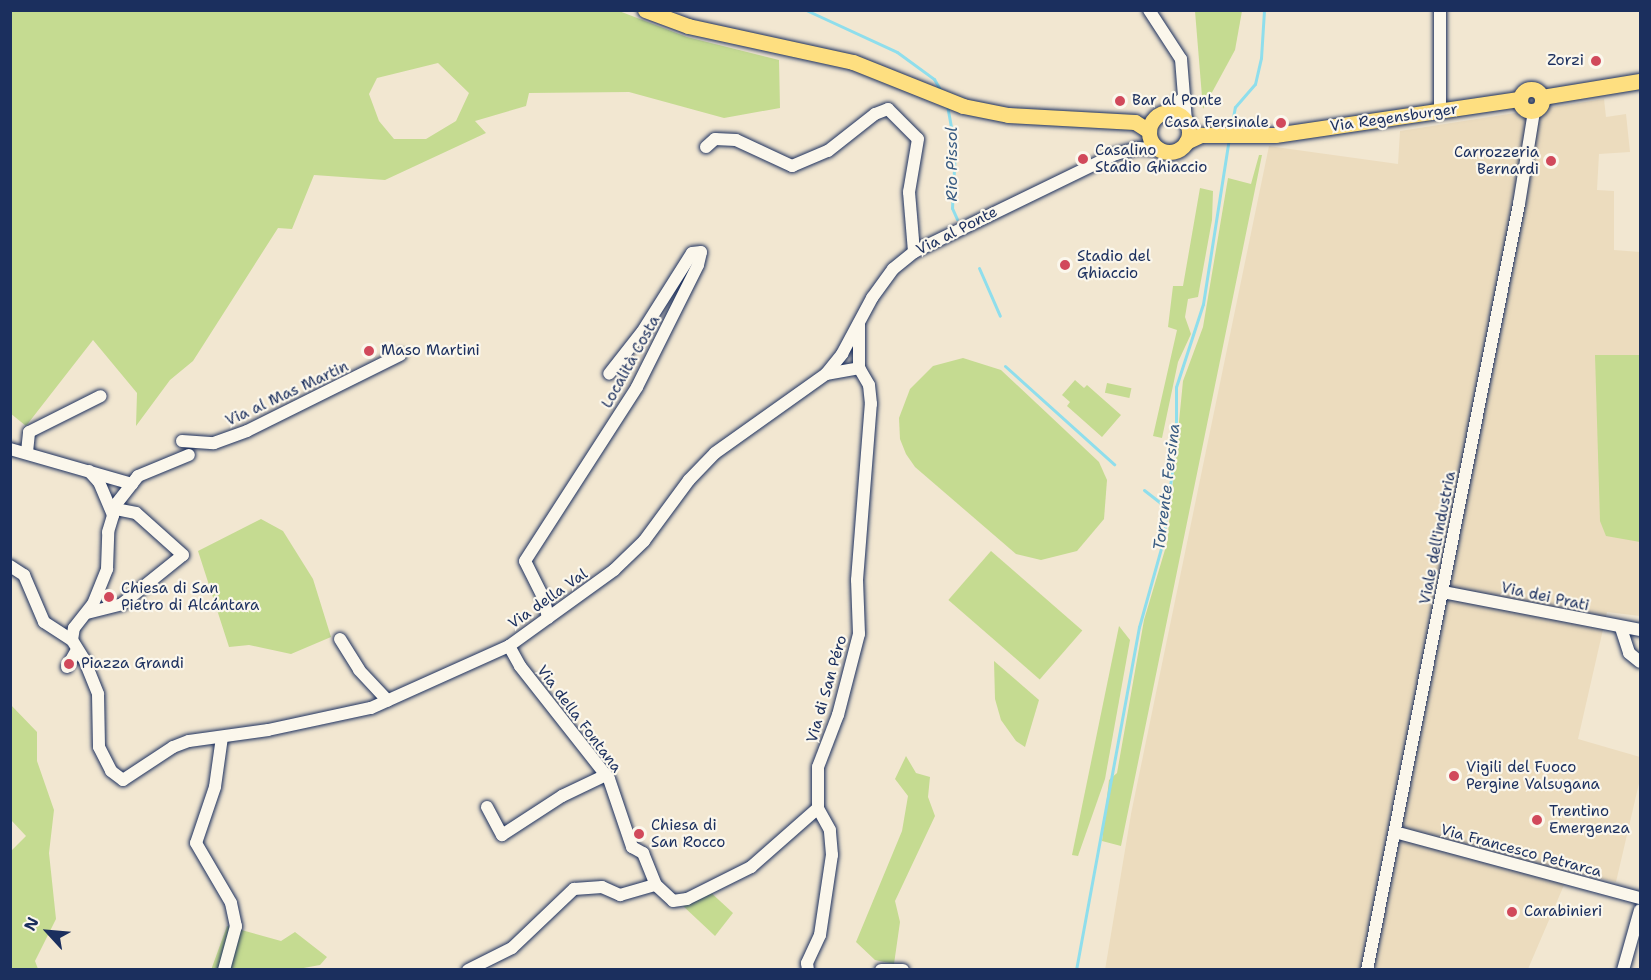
<!DOCTYPE html>
<meta charset="utf-8">
<style>
body{margin:0}
#map{position:relative;width:1651px;height:980px;overflow:hidden;background:#f2e7d1;font-family:"Shantell Sans",sans-serif}
div>[style]{position:absolute}
.built>*{inset:0;background:#ecdcbe}
.green>*{inset:0;background:#c5db91;transform-origin:0 0}
.stream>*{height:3px;margin:-1.5px;padding:0 1.5px;transform-origin:1.5px;border-radius:1.5px;background:#8fdeec}
.roads{filter:drop-shadow(0 0 2px #1b2f5e) drop-shadow(0 0 2px #1b2f5e)}
.minor>*{height:12px;margin:-6px;padding:0 6px;transform-origin:6px;border-radius:6px;background:#fbf7ec}
.major>*{height:15px;margin:-7.5px;padding:0 7.5px;transform-origin:7.5px;border-radius:7.5px;background:#fedf80}
.major>.ring{margin:-7.5px;padding:0;box-sizing:content-box;background:none;border:15px solid #fedf80;border-radius:50%}
.dots>*{width:16px;height:16px;translate:-50% -50%;box-sizing:border-box;border:3px solid #fbf7ec;border-radius:50%}
span{translate:-50% -50%;white-space:nowrap;text-align:center;line-height:1.15;-webkit-text-stroke:4.5px #fbf7ec;paint-order:stroke}
.poi-label{font-size:15px;color:#1b2f5e}
.right{translate:-100% -50%;text-align:right}
.left{translate:0 -50%;text-align:left}
.street-label{font-size:15px;color:#1b2f5e}
.water-label{font-size:16px;color:#385b82;font-style:italic}
.frame{position:absolute;inset:0;border:12px solid #1b2f5e;pointer-events:none}
.north{position:absolute;left:18px;top:902px;width:60px;height:60px;-webkit-text-stroke:4px #fbf7ec;paint-order:stroke;rotate:296deg;font-size:16px;font-weight:700;line-height:24px;text-align:center;color:#1b2f5e}
.north::after{content:'';display:block;margin:auto;width:21px;height:27px;background:#1b2f5e;clip-path:polygon(50% 0,100% 100%,50% 72%,0 100%)}
</style>
<div id="map">
<div class="built">
<div style="clip-path:polygon(1604px 99px,1606px 117px,1626px 114px,1630px 152px,1599px 154px,1597px 190px,1614px 191px,1614px 250px,1640px 252px,1640px 616px,1607px 612px,1578px 739px,1640px 757px,1640px 779px,1616px 882px,1570px 871px,1528px 969px,1105px 970px,1131px 814px,1269px 146px,1398px 164px,1400px 131px)"></div>
</div>
<div class="green">
<div style="clip-path:polygon(evenodd,10px 11px,619px 11px,687px 37px,779px 60px,780px 108px,724px 118px,629px 92px,529px 93px,526px 106px,475px 121px,486px 133px,385px 180px,314px 175px,292px 229px,278px 228px,193px 361px,170px 380px,136px 426px,137px 393px,93px 340px,26px 426px,10px 413px,10px 11px,438px 63px,469px 93px,456px 121px,426px 139px,394px 139px,379px 121px,369px 94px,377px 78px,438px 63px)"></div>
<div style="clip-path:polygon(1195px 11px,1242px 11px,1235px 50px,1203px 109px)"></div>
<div style="clip-path:polygon(1259px 155px,1262px 155px,1121px 846px,1102px 841px,1109px 780px,1117px 773px,1144px 620px,1167px 543px,1183px 381px,1203px 327px,1228px 178px,1251px 184px)"></div>
<div style="clip-path:polygon(1200px 188px,1213px 191px,1212px 220px,1198px 297px,1188px 299px,1185px 317px,1191px 334px,1178px 362px,1162px 438px,1153px 436px,1177px 330px,1168px 327px,1173px 286px,1183px 286px)"></div>
<div style="clip-path:polygon(1595px 355px,1640px 355px,1640px 542px,1606px 536px,1600px 521px)"></div>
<div style="clip-path:polygon(963px 358px,1001px 370px,1099px 462px,1107px 480px,1104px 519px,1077px 551px,1041px 560px,1016px 554px,915px 467px,906px 454px,900px 439px,899px 418px,910px 389px,933px 366px)"></div>
<div style="clip-path:polygon(1075px 380px,1084px 388px,1087px 385px,1121px 415px,1102px 437px,1067px 406px,1070px 402px,1062px 395px)"></div>
<div style="left:1107px;top:383px;width:25px;height:10px;rotate:12deg"></div>
<div style="clip-path:polygon(261px 519px,283px 531px,313px 579px,331px 637px,291px 654px,249px 645px,229px 647px,198px 551px)"></div>
<div style="left:991px;top:551px;width:121px;height:65px;rotate:41deg"></div>
<div style="clip-path:polygon(1119px 626px,1130px 640px,1105px 779px,1078px 856px,1072px 855px)"></div>
<div style="clip-path:polygon(994px 661px,1039px 700px,1025px 747px,1016px 741px,1001px 720px,995px 699px)"></div>
<div style="clip-path:polygon(10px 704px,37px 732px,37px 761px,54px 810px,49px 853px,56px 919px,35px 961px,38px 969px,11px 969px,11px 851px,26px 836px,11px 820px)"></div>
<div style="clip-path:polygon(906px 756px,916px 773px,930px 777px,928px 797px,935px 816px,895px 901px,900px 922px,894px 964px,875px 960px,856px 942px,902px 831px,908px 796px,895px 779px)"></div>
<div style="clip-path:polygon(707px 889px,733px 913px,715px 936px,682px 905px)"></div>
<div style="clip-path:polygon(227px 926px,281px 941px,295px 932px,327px 957px,320px 965px,298px 969px,211px 970px)"></div>
</div>
<div class="stream">
<div style="left:806px;top:10px;width:100px;rotate:24.8deg"></div>
<div style="left:897px;top:52px;width:46px;rotate:36.1deg"></div>
<div style="left:934px;top:79px;width:14px;rotate:60deg"></div>
<div style="left:947px;top:105px;width:45px;rotate:79.7deg"></div>
<div style="left:955px;top:149px;width:59px;rotate:92.9deg"></div>
<div style="left:952px;top:208px;width:12px;rotate:66deg"></div>
<div style="left:1231px;top:129px;width:22px;rotate:-80deg"></div>
<div style="left:1235px;top:107px;width:30px;rotate:-49deg"></div>
<div style="left:1255px;top:84px;width:27px;rotate:-77deg"></div>
<div style="left:1261px;top:58px;width:48px;rotate:-86.4deg"></div>
<div style="left:979px;top:268px;width:52px;rotate:66.4deg"></div>
<div style="left:1005px;top:366px;width:147px;rotate:42deg"></div>
<div style="left:1144px;top:490px;width:28px;rotate:38deg"></div>
<div style="left:1076px;top:970px;width:349px;rotate:-79.6deg"></div>
<div style="left:1139px;top:627px;width:89px;rotate:-74.4deg"></div>
<div style="left:1163px;top:541px;width:102px;rotate:-82.7deg"></div>
<div style="left:1176px;top:440px;width:53px;rotate:-90deg"></div>
<div style="left:1176px;top:387px;width:87px;rotate:-72deg"></div>
<div style="left:1203px;top:304px;width:168px;rotate:-81.1deg"></div>
</div>
<div class="roads">
<div class="minor">
<div style="left:1149px;top:10px;width:59px;rotate:56.9deg"></div>
<div style="left:1181px;top:59px;width:62px;rotate:85.4deg"></div>
<div style="left:1440px;top:10px;width:102px;rotate:90deg"></div>
<div style="left:1167px;top:112px;width:20px;rotate:-41deg"></div>
<div style="left:706px;top:147px;width:12px;rotate:-42deg"></div>
<div style="left:715px;top:139px;width:21px;rotate:3deg"></div>
<div style="left:736px;top:140px;width:62px;rotate:24.9deg"></div>
<div style="left:792px;top:166px;width:39px;rotate:-23deg"></div>
<div style="left:828px;top:151px;width:60px;rotate:-38.2deg"></div>
<div style="left:875px;top:114px;width:14px;rotate:-21deg"></div>
<div style="left:888px;top:109px;width:42px;rotate:45deg"></div>
<div style="left:918px;top:139px;width:54px;rotate:99.6deg"></div>
<div style="left:909px;top:192px;width:60px;rotate:85.2deg"></div>
<div style="left:859px;top:324px;width:44px;rotate:90deg"></div>
<div style="left:826px;top:374px;width:34px;rotate:-10deg"></div>
<div style="left:182px;top:441px;width:32px;rotate:4deg"></div>
<div style="left:214px;top:443px;width:35px;rotate:-20deg"></div>
<div style="left:247px;top:431px;width:171px;rotate:-26.4deg"></div>
<div style="left:10px;top:449px;width:127px;rotate:16deg"></div>
<div style="left:27px;top:452px;width:20px;rotate:-84deg"></div>
<div style="left:29px;top:432px;width:80px;rotate:-26.6deg"></div>
<div style="left:89px;top:471px;width:15px;rotate:48deg"></div>
<div style="left:99px;top:482px;width:36px;rotate:67deg"></div>
<div style="left:10px;top:566px;width:17px;rotate:33deg"></div>
<div style="left:24px;top:575px;width:51px;rotate:66.9deg"></div>
<div style="left:44px;top:622px;width:33px;rotate:33deg"></div>
<div style="left:72px;top:640px;width:22px;rotate:58deg"></div>
<div style="left:84px;top:659px;width:38px;rotate:68deg"></div>
<div style="left:98px;top:694px;width:53px;rotate:88.9deg"></div>
<div style="left:99px;top:747px;width:27px;rotate:63deg"></div>
<div style="left:111px;top:771px;width:15px;rotate:37deg"></div>
<div style="left:123px;top:780px;width:60px;rotate:-33.4deg"></div>
<div style="left:173px;top:747px;width:17px;rotate:-21deg"></div>
<div style="left:189px;top:741px;width:80px;rotate:-7.9deg"></div>
<div style="left:268px;top:730px;width:105px;rotate:-12.1deg"></div>
<div style="left:371px;top:708px;width:151px;rotate:-24.2deg"></div>
<div style="left:509px;top:646px;width:130px;rotate:-35.9deg"></div>
<div style="left:614px;top:570px;width:42px;rotate:-44deg"></div>
<div style="left:644px;top:541px;width:76px;rotate:-53.6deg"></div>
<div style="left:689px;top:480px;width:37px;rotate:-46deg"></div>
<div style="left:715px;top:453px;width:136px;rotate:-35.4deg"></div>
<div style="left:826px;top:374px;width:26px;rotate:-51deg"></div>
<div style="left:842px;top:354px;width:64px;rotate:-61.8deg"></div>
<div style="left:872px;top:298px;width:36px;rotate:-54deg"></div>
<div style="left:893px;top:269px;width:27px;rotate:-39deg"></div>
<div style="left:914px;top:252px;width:225px;rotate:-25.9deg"></div>
<div style="left:1116px;top:154px;width:23px;rotate:-15deg"></div>
<div style="left:1138px;top:148px;width:23px;rotate:5deg"></div>
<div style="left:1443px;top:592px;width:201px;rotate:10.9deg"></div>
<div style="left:87px;top:613px;width:36px;rotate:-14deg"></div>
<div style="left:122px;top:604px;width:78px;rotate:-38.8deg"></div>
<div style="left:183px;top:555px;width:63px;rotate:-138.2deg"></div>
<div style="left:136px;top:513px;width:20px;rotate:-169deg"></div>
<div style="left:548px;top:618px;width:19px;rotate:-102deg"></div>
<div style="left:544px;top:599px;width:42px;rotate:-116.6deg"></div>
<div style="left:525px;top:561px;width:207px;rotate:-57.2deg"></div>
<div style="left:637px;top:387px;width:136px;rotate:-63.4deg"></div>
<div style="left:698px;top:265px;width:13px;rotate:-77deg"></div>
<div style="left:701px;top:252px;width:9px;rotate:174deg"></div>
<div style="left:692px;top:253px;width:93px;rotate:122.3deg"></div>
<div style="left:642px;top:332px;width:53px;rotate:128.2deg"></div>
<div style="left:1621px;top:628px;width:26px;rotate:72deg"></div>
<div style="left:1629px;top:653px;width:14px;rotate:39deg"></div>
<div style="left:340px;top:639px;width:36px;rotate:58deg"></div>
<div style="left:359px;top:670px;width:42px;rotate:46.9deg"></div>
<div style="left:72px;top:640px;width:12px;rotate:-81deg"></div>
<div style="left:74px;top:628px;width:31px;rotate:-52deg"></div>
<div style="left:93px;top:604px;width:38px;rotate:-68deg"></div>
<div style="left:107px;top:569px;width:37px;rotate:-88deg"></div>
<div style="left:108px;top:532px;width:30px;rotate:-73deg"></div>
<div style="left:117px;top:503px;width:34px;rotate:-52deg"></div>
<div style="left:138px;top:476px;width:55px;rotate:-22.4deg"></div>
<div style="left:509px;top:646px;width:23px;rotate:61deg"></div>
<div style="left:520px;top:666px;width:144px;rotate:51.8deg"></div>
<div style="left:609px;top:779px;width:72px;rotate:71.3deg"></div>
<div style="left:632px;top:847px;width:13px;rotate:29deg"></div>
<div style="left:643px;top:853px;width:35px;rotate:68deg"></div>
<div style="left:656px;top:885px;width:23px;rotate:43deg"></div>
<div style="left:673px;top:901px;width:14px;rotate:-8deg"></div>
<div style="left:687px;top:899px;width:72px;rotate:-26.6deg"></div>
<div style="left:751px;top:867px;width:89px;rotate:-41.4deg"></div>
<div style="left:67px;top:667px;width:20px;rotate:-60deg"></div>
<div style="left:222px;top:737px;width:50px;rotate:98deg"></div>
<div style="left:215px;top:787px;width:59px;rotate:108.7deg"></div>
<div style="left:196px;top:843px;width:69px;rotate:59.7deg"></div>
<div style="left:231px;top:903px;width:24px;rotate:78deg"></div>
<div style="left:236px;top:926px;width:46px;rotate:105.3deg"></div>
<div style="left:487px;top:807px;width:32px;rotate:62deg"></div>
<div style="left:502px;top:835px;width:72px;rotate:-33deg"></div>
<div style="left:562px;top:796px;width:49px;rotate:-25.5deg"></div>
<div style="left:1395px;top:832px;width:254px;rotate:15.1deg"></div>
<div style="left:468px;top:970px;width:49px;rotate:-26.6deg"></div>
<div style="left:512px;top:948px;width:86px;rotate:-43.6deg"></div>
<div style="left:574px;top:889px;width:28px;rotate:-4deg"></div>
<div style="left:602px;top:887px;width:20px;rotate:24deg"></div>
<div style="left:620px;top:895px;width:37px;rotate:-16deg"></div>
<div style="left:808px;top:970px;width:7px;rotate:-98deg"></div>
<div style="left:807px;top:963px;width:31px;rotate:-65deg"></div>
<div style="left:820px;top:935px;width:81px;rotate:-81.5deg"></div>
<div style="left:832px;top:855px;width:25px;rotate:-95deg"></div>
<div style="left:830px;top:830px;width:25px;rotate:-119deg"></div>
<div style="left:818px;top:808px;width:41px;rotate:-90deg"></div>
<div style="left:818px;top:767px;width:56px;rotate:-69deg"></div>
<div style="left:838px;top:715px;width:84px;rotate:-75.5deg"></div>
<div style="left:859px;top:634px;width:54px;rotate:-92.1deg"></div>
<div style="left:857px;top:580px;width:177px;rotate:-85.5deg"></div>
<div style="left:871px;top:404px;width:19px;rotate:-96deg"></div>
<div style="left:869px;top:385px;width:20px;rotate:-120deg"></div>
<div style="left:881px;top:970px;width:22px"></div>
<div style="left:1367px;top:970px;width:781px;rotate:-78.78deg"></div>
<div style="left:1519px;top:204px;width:94px;rotate:-80.8deg"></div>
<div style="left:1623px;top:970px;width:62px;rotate:-74.2deg"></div>
</div>
<div class="major">
<div style="left:645px;top:10px;width:46px;rotate:20.4deg"></div>
<div style="left:688px;top:26px;width:169px;rotate:12.3deg"></div>
<div style="left:853px;top:62px;width:118px;rotate:21.8deg"></div>
<div style="left:963px;top:106px;width:46px;rotate:11.3deg"></div>
<div style="left:1008px;top:115px;width:127px;rotate:3.2deg"></div>
<div style="left:1135px;top:122px;width:17px;rotate:33deg"></div>
<div class="ring" style="left:1520px;top:89px;width:7px;height:7px"></div>
<div style="left:1542px;top:97px;width:99px;rotate:-9.3deg"></div>
<div class="ring" style="left:1149px;top:112px;width:25px;height:25px"></div>
<div style="left:1186px;top:142px;width:17px;rotate:-25deg"></div>
<div style="left:1201px;top:135px;width:74px"></div>
<div style="left:1275px;top:135px;width:248px;rotate:-8.4deg"></div>
</div>
</div>
<div class="dots">
<div style="left:1596px;top:61px;background:#d1495b"></div>
<div style="left:1120px;top:101px;background:#d1495b"></div>
<div style="left:1281px;top:123px;background:#d1495b"></div>
<div style="left:1083px;top:159px;background:#d1495b"></div>
<div style="left:1551px;top:161px;background:#d1495b"></div>
<div style="left:1065px;top:265px;background:#d1495b"></div>
<div style="left:369px;top:351px;background:#d1495b"></div>
<div style="left:109px;top:597px;background:#d1495b"></div>
<div style="left:69px;top:664px;background:#d1495b"></div>
<div style="left:1454px;top:776px;background:#d1495b"></div>
<div style="left:1537px;top:820px;background:#d1495b"></div>
<div style="left:639px;top:834px;background:#d1495b"></div>
<div style="left:1512px;top:912px;background:#d1495b"></div>
</div>
<div class="poi-label">
<span class="right" style="left:1584px;top:61px">Zorzi</span>
<span class="left" style="left:1132px;top:101px">Bar al Ponte</span>
<span class="right" style="left:1269px;top:123px">Casa Fersinale</span>
<span class="left" style="left:1095px;top:159px">Casalino<br>Stadio Ghiaccio</span>
<span class="right" style="left:1539px;top:161px">Carrozzeria<br>Bernardi</span>
<span class="left" style="left:1077px;top:265px">Stadio del<br>Ghiaccio</span>
<span class="left" style="left:381px;top:351px">Maso Martini</span>
<span class="left" style="left:121px;top:597px">Chiesa di San<br>Pietro di Alcántara</span>
<span class="left" style="left:81px;top:664px">Piazza Grandi</span>
<span class="left" style="left:1466px;top:776px">Vigili del Fuoco<br>Pergine Valsugana</span>
<span class="left" style="left:1549px;top:820px">Trentino<br>Emergenza</span>
<span class="left" style="left:651px;top:834px">Chiesa di<br>San Rocco</span>
<span class="left" style="left:1524px;top:912px">Carabinieri</span>
</div>
<div class="street-label">
<span style="left:1394px;top:118px;rotate:-8deg">Via Regensburger</span>
<span style="left:957px;top:231px;rotate:-27deg">Via al Ponte</span>
<span style="left:631px;top:362px;rotate:-61deg">Località Costa</span>
<span style="left:287px;top:394px;rotate:-25deg">Via al Mas Martin</span>
<span style="left:1438px;top:538px;rotate:-79deg">Viale dell'industria</span>
<span style="left:1545px;top:597px;rotate:12deg">Via dei Prati</span>
<span style="left:548px;top:599px;rotate:-35deg">Via della Val</span>
<span style="left:827px;top:689px;rotate:-74deg">Via di San Péro</span>
<span style="left:579px;top:719px;rotate:53deg">Via della Fontana</span>
<span style="left:1521px;top:851px;rotate:15deg">Via Francesco Petrarca</span>
</div>
<div class="water-label">
<span style="left:952px;top:164px;rotate:-90deg">Rio Pissol</span>
<span style="left:1167px;top:487px;rotate:-83deg">Torrente Fersina</span>
</div>
<div class="frame"></div>
<div class="north">N</div>
</div>
